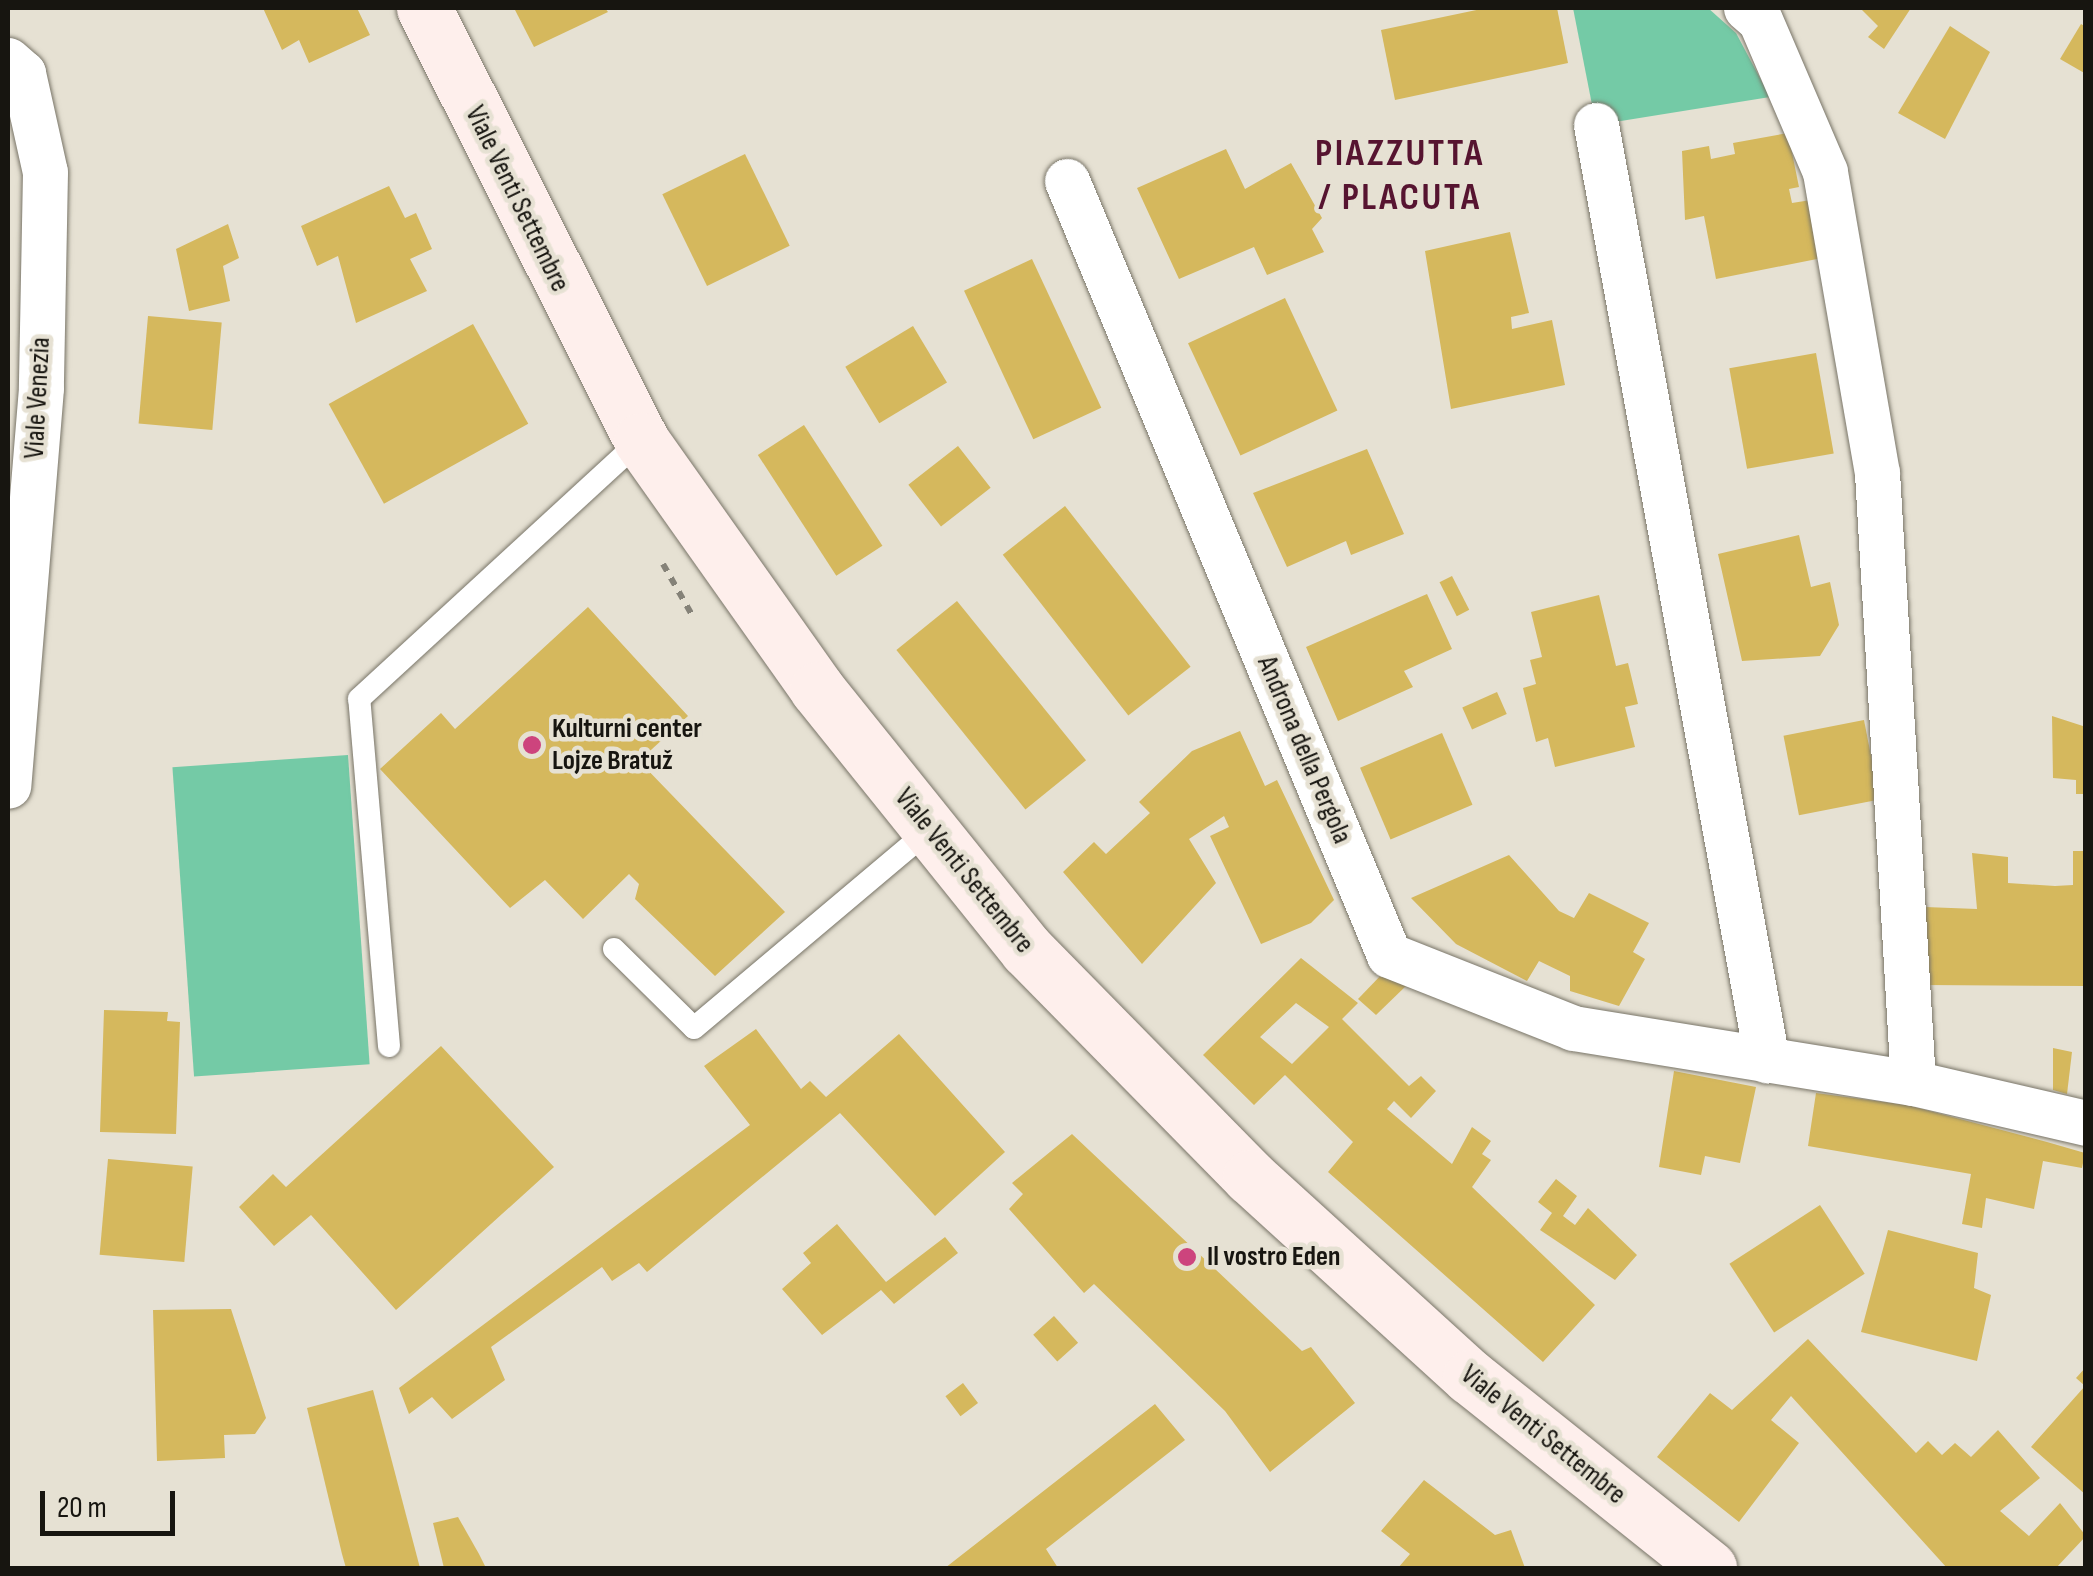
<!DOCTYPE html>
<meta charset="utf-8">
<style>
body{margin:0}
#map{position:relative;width:2093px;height:1576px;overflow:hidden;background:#e6e1d3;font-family:"Sofia Sans Condensed",sans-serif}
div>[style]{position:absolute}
.green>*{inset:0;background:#74caa6;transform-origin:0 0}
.building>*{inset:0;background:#d5b85d;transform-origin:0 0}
.path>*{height:6px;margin-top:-3px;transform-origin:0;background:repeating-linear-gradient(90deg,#858278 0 8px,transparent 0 16px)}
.roads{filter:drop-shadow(0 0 2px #797568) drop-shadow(0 0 2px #797568)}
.service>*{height:22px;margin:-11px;padding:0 11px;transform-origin:11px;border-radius:11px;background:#fff}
.minor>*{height:45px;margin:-22.5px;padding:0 22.5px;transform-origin:22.5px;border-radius:22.5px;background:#fff}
.secondary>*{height:55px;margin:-27.5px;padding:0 27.5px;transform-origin:27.5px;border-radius:27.5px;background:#feefec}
.dots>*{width:28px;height:28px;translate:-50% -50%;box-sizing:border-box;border:5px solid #e6e1d3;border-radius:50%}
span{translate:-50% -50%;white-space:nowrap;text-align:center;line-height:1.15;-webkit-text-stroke:9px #e6e1d3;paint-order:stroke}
.street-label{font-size:28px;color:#171510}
.poi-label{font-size:28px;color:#171510;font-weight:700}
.left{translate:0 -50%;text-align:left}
.district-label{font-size:38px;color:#561430;font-weight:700;letter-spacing:2.5px}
.frame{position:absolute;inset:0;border:10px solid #171510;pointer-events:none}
.scale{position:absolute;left:40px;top:1491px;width:135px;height:45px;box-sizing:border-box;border:5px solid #171510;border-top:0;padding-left:12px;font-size:30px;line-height:35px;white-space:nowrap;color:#171510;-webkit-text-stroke:8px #e6e1d3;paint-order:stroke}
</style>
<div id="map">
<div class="green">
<div style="clip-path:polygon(1573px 8px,1708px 8px,1736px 33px,1770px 97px,1596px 125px)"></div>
<div style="left:348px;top:755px;width:310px;height:176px;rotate:86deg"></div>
</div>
<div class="building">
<div style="clip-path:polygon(263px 8px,357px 8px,370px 35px,309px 63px,299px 40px,282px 50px)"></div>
<div style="clip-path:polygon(514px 8px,605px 8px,608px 12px,534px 47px)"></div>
<div style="clip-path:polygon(1486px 8px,1557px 8px,1568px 63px,1395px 100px,1381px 30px)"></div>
<div style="clip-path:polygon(1860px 8px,1911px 8px,1884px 49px,1868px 37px,1878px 26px)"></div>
<div style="clip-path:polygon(2081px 24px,2086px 27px,2086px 74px,2060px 59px)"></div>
<div style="clip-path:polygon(1950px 26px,1990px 52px,1945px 139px,1898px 113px)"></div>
<div style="clip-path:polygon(1788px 133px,1799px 187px,1789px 189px,1792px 203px,1811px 200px,1822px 258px,1716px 279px,1704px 216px,1685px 220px,1682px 151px,1709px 146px,1711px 159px,1735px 154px,1733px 143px)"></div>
<div style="clip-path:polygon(1226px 149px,1245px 189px,1291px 163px,1322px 218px,1312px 229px,1324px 252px,1267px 275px,1254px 247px,1179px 279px,1137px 188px)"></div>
<div style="left:745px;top:154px;width:102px;height:92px;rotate:64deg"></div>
<div style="clip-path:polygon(389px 186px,405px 218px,416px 213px,432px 249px,410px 259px,427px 291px,356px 323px,338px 256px,317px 266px,301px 226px)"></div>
<div style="clip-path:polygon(228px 224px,239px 258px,223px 266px,230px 301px,189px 311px,176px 249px)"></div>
<div style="clip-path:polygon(1510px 232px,1529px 313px,1511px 317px,1512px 329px,1552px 320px,1565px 385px,1451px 409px,1425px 251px)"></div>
<div style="left:1032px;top:259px;width:164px;height:75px;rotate:65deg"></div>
<div style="left:1285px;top:298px;width:124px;height:107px;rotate:65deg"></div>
<div style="left:148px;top:316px;width:74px;height:108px;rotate:5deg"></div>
<div style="left:473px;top:324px;width:114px;height:165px;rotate:61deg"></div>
<div style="left:913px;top:326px;width:66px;height:79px;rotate:59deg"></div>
<div style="left:1816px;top:353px;width:102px;height:88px;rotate:80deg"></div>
<div style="left:804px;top:425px;width:144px;height:55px;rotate:57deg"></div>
<div style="left:958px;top:446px;width:53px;height:63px;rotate:52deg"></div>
<div style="clip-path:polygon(1367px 449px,1404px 534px,1351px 555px,1346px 541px,1287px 567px,1253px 493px)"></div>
<div style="left:1065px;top:506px;width:204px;height:79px;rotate:52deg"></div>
<div style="clip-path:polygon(1799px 535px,1811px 587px,1830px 582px,1839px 625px,1820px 656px,1742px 661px,1718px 554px)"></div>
<div style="left:1452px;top:576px;width:38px;height:14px;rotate:63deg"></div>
<div style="clip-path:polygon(1427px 594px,1452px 649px,1404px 671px,1413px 687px,1338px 721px,1306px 647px)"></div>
<div style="clip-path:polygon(1599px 595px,1616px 666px,1628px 663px,1638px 704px,1625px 707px,1635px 747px,1555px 767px,1548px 738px,1536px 742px,1523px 688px,1536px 684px,1530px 660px,1542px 657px,1531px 612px)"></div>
<div style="left:957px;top:601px;width:205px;height:78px;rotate:51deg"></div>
<div style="clip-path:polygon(588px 607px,688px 716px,639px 761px,785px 912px,715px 976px,635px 899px,639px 884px,629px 874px,583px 919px,545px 880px,510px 908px,380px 769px,441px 713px,455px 729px)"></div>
<div style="left:1497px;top:692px;width:24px;height:38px;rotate:66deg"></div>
<div style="clip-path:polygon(2052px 716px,2086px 727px,2086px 794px,2076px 794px,2076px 780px,2053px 778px)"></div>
<div style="left:1864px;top:720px;width:81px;height:82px;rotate:79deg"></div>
<div style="clip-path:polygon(1240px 731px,1265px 786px,1277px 780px,1334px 900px,1311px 923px,1261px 944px,1210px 836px,1229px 827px,1224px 816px,1189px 839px,1216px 883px,1142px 964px,1063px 872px,1094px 842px,1106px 854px,1150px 813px,1139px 802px,1192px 751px)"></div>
<div style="left:1442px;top:733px;width:78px;height:89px;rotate:67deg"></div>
<div style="clip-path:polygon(2073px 851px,2086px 851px,2086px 986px,1926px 985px,1925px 907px,1977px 909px,1972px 853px,2008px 857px,2008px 883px,2055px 886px,2073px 885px)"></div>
<div style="clip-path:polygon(1509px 855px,1559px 911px,1574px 918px,1589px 893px,1649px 923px,1633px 952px,1645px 959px,1619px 1006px,1570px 991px,1570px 976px,1539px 961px,1527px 981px,1456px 944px,1411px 898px)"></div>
<div style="clip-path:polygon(evenodd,1301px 958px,1358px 1003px,1342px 1019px,1409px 1086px,1421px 1076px,1436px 1091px,1411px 1118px,1394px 1101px,1387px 1109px,1452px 1164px,1472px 1127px,1491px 1141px,1482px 1154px,1491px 1160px,1472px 1187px,1595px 1305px,1543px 1362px,1328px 1172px,1353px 1142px,1285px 1075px,1254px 1105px,1203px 1055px,1301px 958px,1296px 1003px,1329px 1027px,1292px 1064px,1260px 1037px,1296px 1003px)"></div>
<div style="clip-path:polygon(1384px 972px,1408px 984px,1376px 1015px,1358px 999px)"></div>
<div style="clip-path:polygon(104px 1010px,168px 1012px,167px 1021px,180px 1022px,176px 1134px,100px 1132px)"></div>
<div style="clip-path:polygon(756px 1029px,801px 1089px,810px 1081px,826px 1097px,899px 1034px,1005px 1152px,935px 1216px,840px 1113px,647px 1272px,639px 1263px,612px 1281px,602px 1267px,491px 1347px,505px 1380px,452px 1419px,432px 1397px,409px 1414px,399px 1388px,750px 1125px,704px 1066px)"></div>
<div style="clip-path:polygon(441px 1046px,554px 1167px,396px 1310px,311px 1215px,274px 1246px,239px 1207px,273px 1174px,286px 1187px)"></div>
<div style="clip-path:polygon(2053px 1048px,2072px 1052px,2067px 1094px,2053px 1090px)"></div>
<div style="clip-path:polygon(1674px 1071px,1756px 1087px,1740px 1163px,1705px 1156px,1701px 1175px,1659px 1167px)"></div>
<div style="clip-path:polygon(1816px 1093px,1907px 1105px,2047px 1142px,2085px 1153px,2082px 1168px,2043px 1161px,2034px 1209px,1986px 1198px,1982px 1228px,1962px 1224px,1971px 1174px,1808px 1146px)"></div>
<div style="clip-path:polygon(1072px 1134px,1302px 1351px,1311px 1347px,1355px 1403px,1270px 1472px,1225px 1411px,1094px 1284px,1084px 1293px,1009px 1209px,1023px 1194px,1012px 1183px)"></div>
<div style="left:108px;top:1159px;width:85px;height:96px;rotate:5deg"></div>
<div style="clip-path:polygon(1556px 1179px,1577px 1196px,1563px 1216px,1575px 1225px,1588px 1208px,1637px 1255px,1615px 1280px,1540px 1230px,1552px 1213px,1538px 1202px)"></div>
<div style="left:1820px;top:1205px;width:82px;height:108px;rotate:57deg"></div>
<div style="clip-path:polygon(837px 1224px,886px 1282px,945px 1237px,958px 1253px,894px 1304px,881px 1290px,822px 1335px,782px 1289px,811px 1263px,803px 1253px)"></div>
<div style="clip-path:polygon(1888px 1230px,1978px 1253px,1974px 1288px,1991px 1295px,1977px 1361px,1861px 1332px)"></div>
<div style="clip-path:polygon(231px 1309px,266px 1418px,255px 1434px,224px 1435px,225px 1458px,157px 1461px,153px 1310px)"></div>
<div style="left:1054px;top:1316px;width:36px;height:28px;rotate:48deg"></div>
<div style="clip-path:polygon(1808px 1339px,1916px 1453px,1928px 1441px,1942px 1455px,1955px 1443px,1971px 1457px,1998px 1430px,2040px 1478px,2000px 1511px,2029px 1536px,2060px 1503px,2086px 1536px,2056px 1568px,1947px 1568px,1791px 1396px,1771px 1420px,1799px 1443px,1739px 1522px,1657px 1457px,1710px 1393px,1732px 1410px)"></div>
<div style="clip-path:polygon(2086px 1367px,2086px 1495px,2031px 1447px,2085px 1386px,2076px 1378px)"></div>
<div style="left:963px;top:1383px;width:25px;height:22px;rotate:53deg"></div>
<div style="clip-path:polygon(373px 1390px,390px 1454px,420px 1568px,346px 1568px,342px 1554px,307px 1408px)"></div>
<div style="clip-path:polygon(1155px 1404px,1185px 1440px,1046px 1549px,1058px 1568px,945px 1568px)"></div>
<div style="clip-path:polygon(1424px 1480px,1495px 1535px,1511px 1530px,1525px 1568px,1398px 1568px,1410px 1554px,1381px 1531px)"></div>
<div style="clip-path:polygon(458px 1517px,479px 1554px,486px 1568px,444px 1568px,433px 1523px)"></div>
</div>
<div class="path">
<div style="left:663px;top:564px;width:59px;rotate:60.4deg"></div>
</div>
<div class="roads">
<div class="service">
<div style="left:614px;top:949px;width:112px;rotate:44.6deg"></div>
<div style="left:694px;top:1028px;width:309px;rotate:-40.1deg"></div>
<div style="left:389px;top:1046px;width:348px;rotate:-94.9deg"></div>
<div style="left:359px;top:699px;width:383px;rotate:-42.6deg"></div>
</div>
<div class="minor">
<div style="left:1746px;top:8px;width:18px;rotate:41deg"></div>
<div style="left:1760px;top:20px;width:165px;rotate:66.8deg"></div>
<div style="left:1825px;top:172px;width:305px;rotate:80.2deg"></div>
<div style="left:1877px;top:473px;width:611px;rotate:86.62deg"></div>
<div style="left:8px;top:60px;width:20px;rotate:41deg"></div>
<div style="left:23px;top:73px;width:101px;rotate:77.5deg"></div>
<div style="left:45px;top:172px;width:216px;rotate:91.1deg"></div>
<div style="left:41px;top:388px;width:399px;rotate:94.7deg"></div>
<div style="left:1596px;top:125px;width:951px;rotate:79.64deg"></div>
<div style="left:1067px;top:181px;width:838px;rotate:67.41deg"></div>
<div style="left:1389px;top:955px;width:198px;rotate:21.6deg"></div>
<div style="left:1573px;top:1028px;width:344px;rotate:9.2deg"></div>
<div style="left:1913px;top:1083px;width:178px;rotate:13deg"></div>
</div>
<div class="secondary">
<div style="left:424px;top:8px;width:483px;rotate:63.3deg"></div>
<div style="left:641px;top:440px;width:305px;rotate:54.7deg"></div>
<div style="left:817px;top:689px;width:335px;rotate:51.2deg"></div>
<div style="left:1027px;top:950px;width:318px;rotate:45.5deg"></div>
<div style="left:1250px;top:1177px;width:297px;rotate:42.3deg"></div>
<div style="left:1470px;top:1377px;width:306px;rotate:38.6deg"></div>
</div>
</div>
<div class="dots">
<div style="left:532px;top:745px;background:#cd447d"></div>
<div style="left:1187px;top:1257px;background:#cd447d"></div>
</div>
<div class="street-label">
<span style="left:517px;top:199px;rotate:64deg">Viale Venti Settembre</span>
<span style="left:38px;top:398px;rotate:-87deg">Viale Venezia</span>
<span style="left:1304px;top:750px;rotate:67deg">Androna della Pergola</span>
<span style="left:964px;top:871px;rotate:51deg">Viale Venti Settembre</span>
<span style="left:1543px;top:1435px;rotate:39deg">Viale Venti Settembre</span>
</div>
<div class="poi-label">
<span class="left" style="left:552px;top:745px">Kulturni center<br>Lojze Bratuž</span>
<span class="left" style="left:1207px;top:1257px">Il vostro Eden</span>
</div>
<div class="district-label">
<span style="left:1400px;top:176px">PIAZZUTTA<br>/ PLACUTA</span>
</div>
<div class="frame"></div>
<div class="scale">20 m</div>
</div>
